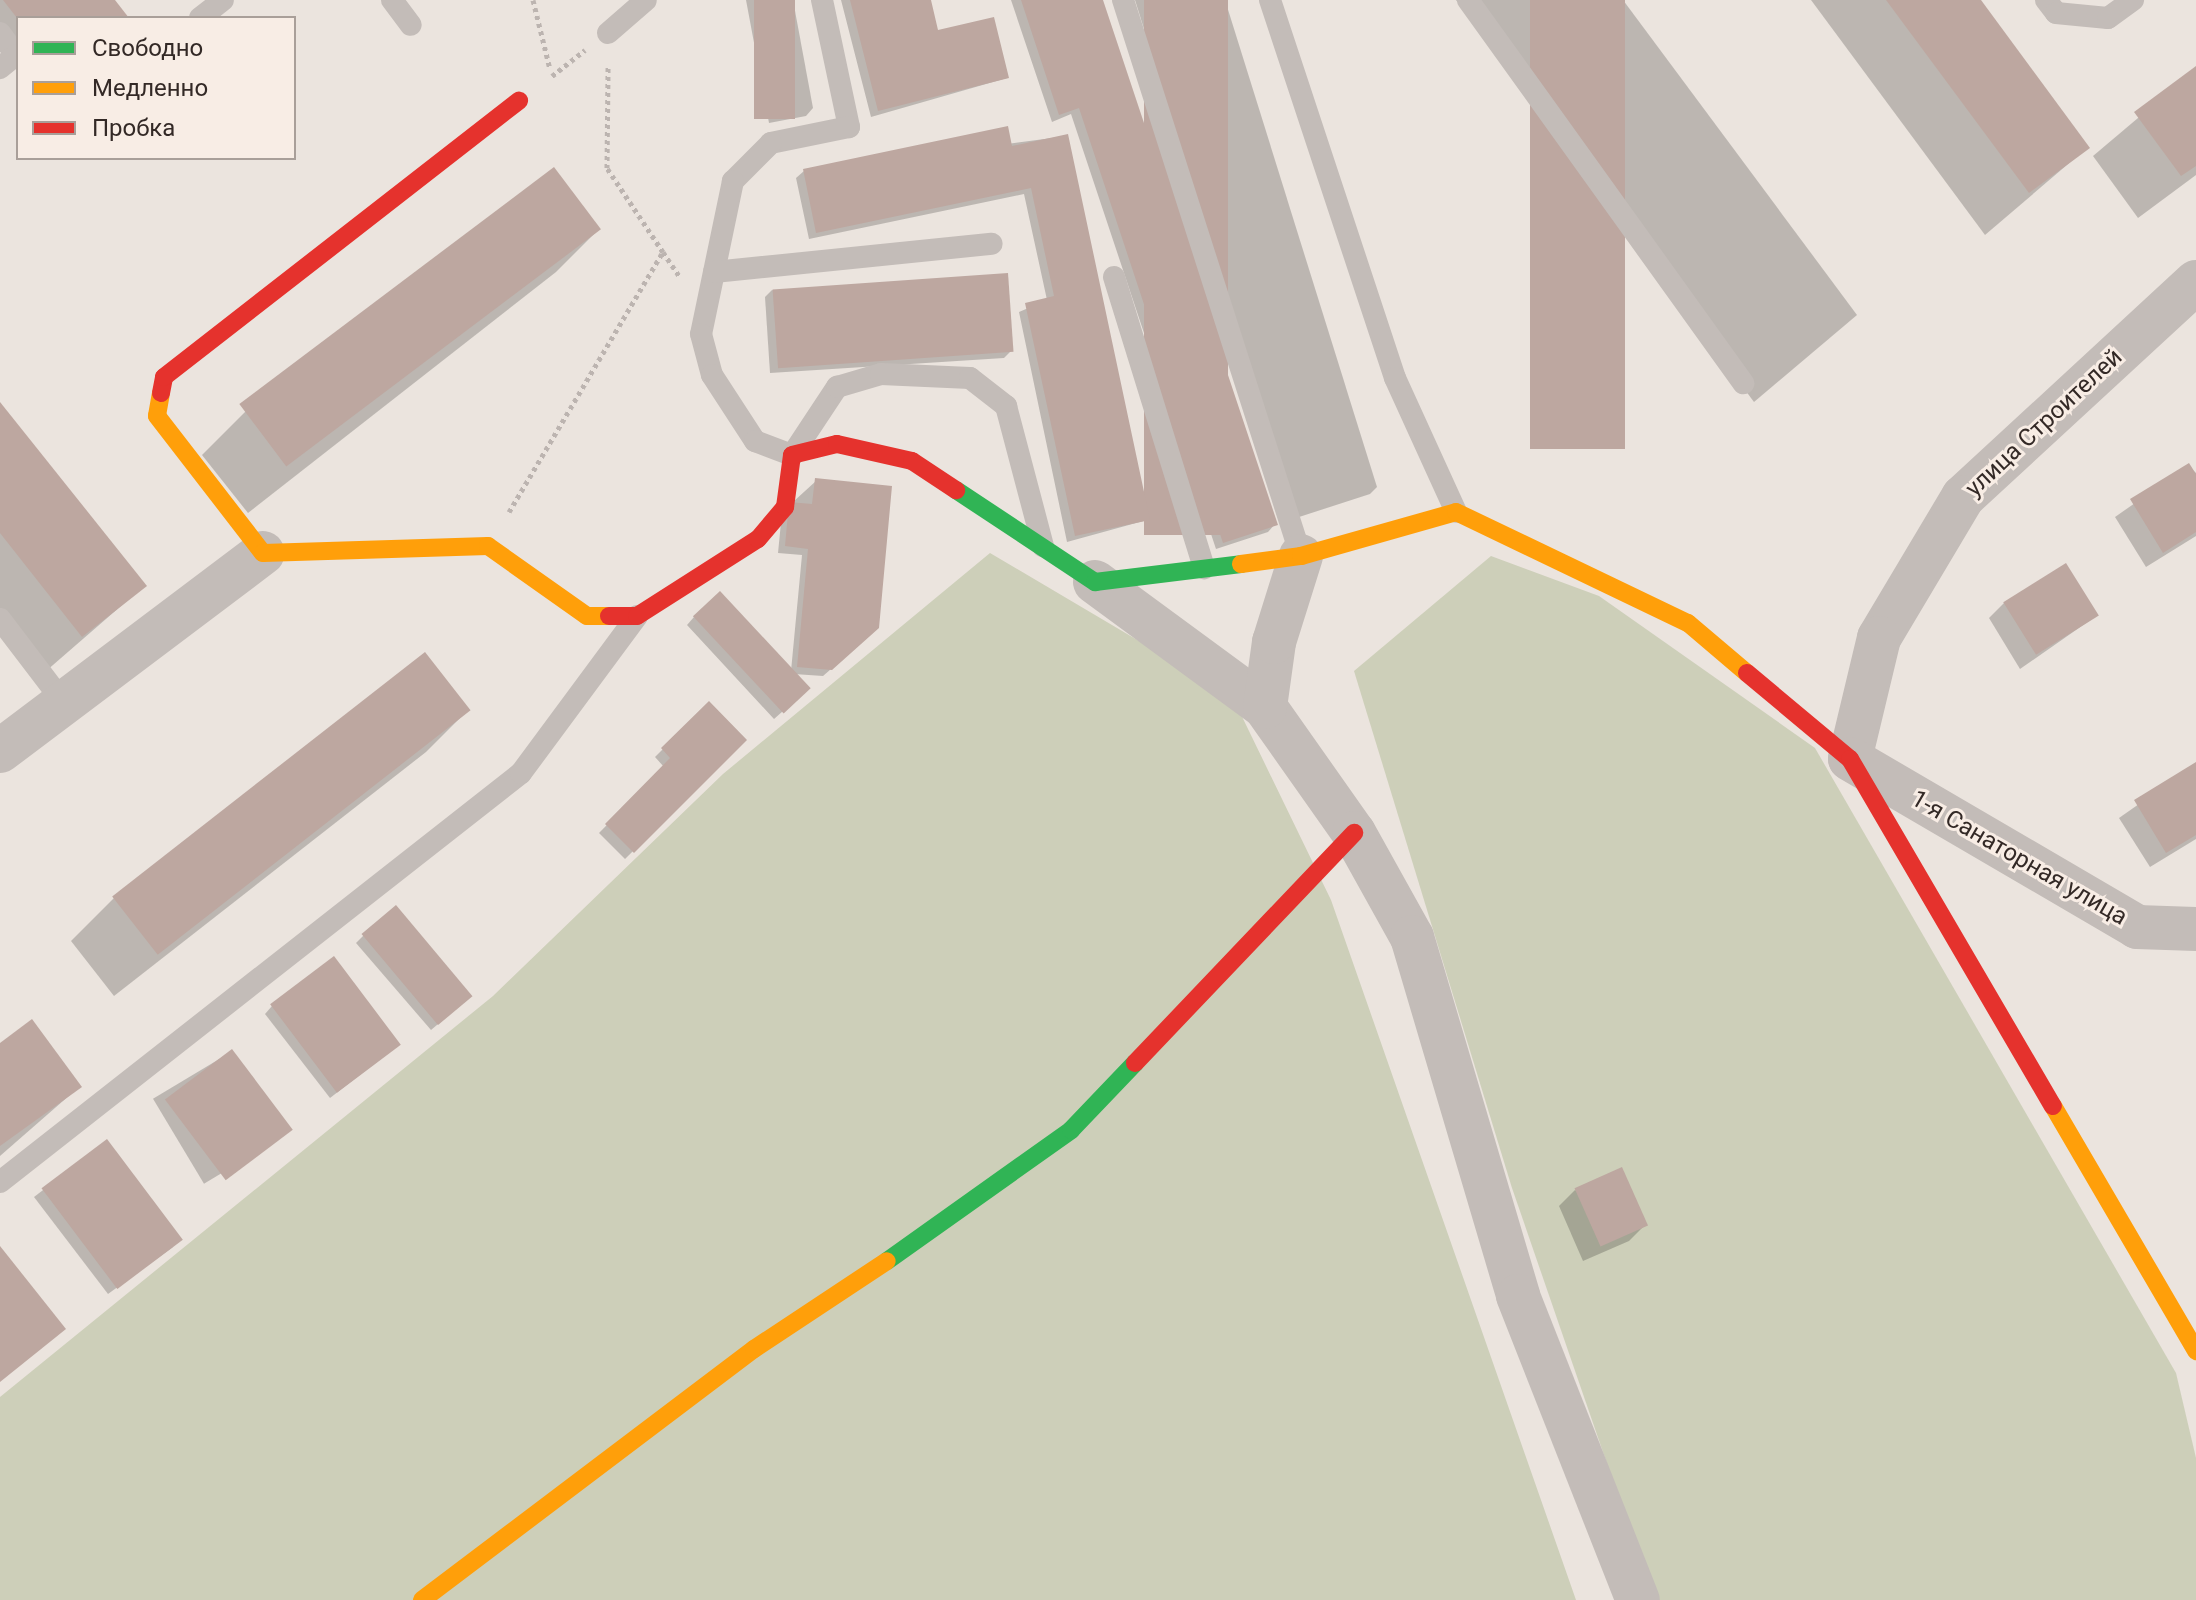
<!DOCTYPE html>
<meta charset="utf-8">
<style>
body{margin:0}
#map{position:relative;width:2196px;height:1600px;overflow:hidden;background:#ebe4de;font-family:Roboto,sans-serif}
div>[style]{position:absolute}
.green>*{inset:0;background:#cdcfb9}
.shadow>*{inset:0;background:#0003;transform-origin:0 0}
.building>*{inset:0;background:#bda7a0;transform-origin:0 0}
.path>*{height:5px;margin-top:-2.5px;transform-origin:0;background:repeating-linear-gradient(90deg,#bcb4b0 0 4px,transparent 0 8px)}
.lane>*{height:22px;margin:-11px;padding:0 11px;transform-origin:11px;border-radius:11px;background:#c3bcb8}
.street>*{height:44px;margin:-22px;padding:0 22px;transform-origin:22px;border-radius:22px;background:#c3bcb8}
.fast>*{height:18px;margin:-9px;padding:0 9px;transform-origin:9px;border-radius:9px;background:#30b455}
.slow>*{height:18px;margin:-9px;padding:0 9px;transform-origin:9px;border-radius:9px;background:#ff9f0a}
.jam>*{height:18px;margin:-9px;padding:0 9px;transform-origin:9px;border-radius:9px;background:#e5322d}
span{translate:-50% -50%;white-space:nowrap;text-align:center;line-height:1.15;-webkit-text-stroke:6px #f8ede5;paint-order:stroke}
.street-label{font-size:24px;color:#332926}
.legend{position:absolute;left:16px;top:16px;width:280px;height:144px;box-sizing:border-box;background:#f8ede5;border:2px solid #a99f99;margin:0;padding:10px 14px;list-style:none;font-size:24px;color:#332926}
.legend li{display:flex;align-items:center;gap:16px;height:40px}
.legend b{width:40px;border:2px solid #a99f99}
</style>
<div id="map">
<div class="green">
<div style="clip-path:polygon(990px 553px,1232px 696px,1331px 900px,1576px 1600px,0 1600px,0 1397px,493px 996px,723px 774px)"></div>
<div style="clip-path:polygon(1491px 556px,1599px 596px,1815px 748px,2176px 1373px,2196px 1458px,2196px 1600px,1654px 1600px,1512px 1188px,1354px 671px)"></div>
</div>
<div class="shadow">
<div style="clip-path:polygon(0 0,113px 0,126px 18px,18px 18px,18px 56px,0 32px)"></div>
<div style="clip-path:polygon(746px 0,793px 0,813px 108px,806px 116px,769px 123px)"></div>
<div style="clip-path:polygon(841px 0,929px 0,937px 32px,1007px 78px,871px 117px)"></div>
<div style="clip-path:polygon(1011px 0,1100px 0,1275px 524px,1268px 532px,1216px 549px,1071px 114px,1052px 122px)"></div>
<div style="clip-path:polygon(1135px 0,1225px 0,1377px 487px,1370px 494px,1296px 518px)"></div>
<div style="clip-path:polygon(1456px 0,1623px 0,1857px 315px,1754px 402px)"></div>
<div style="clip-path:polygon(1811px 0,1978px 0,2088px 147px,1985px 235px)"></div>
<div style="clip-path:polygon(2196px 69px,2196px 175px,2138px 218px,2093px 156px)"></div>
<div style="clip-path:polygon(1067px 136px,1147px 520px,1067px 542px,1019px 312px,1047px 300px,1024px 194px,809px 239px,796px 178px,804px 171px)"></div>
<div style="clip-path:polygon(553px 170px,599px 229px,556px 272px,248px 513px,202px 455px,245px 412px)"></div>
<div style="clip-path:polygon(772px 290px,1011px 351px,1004px 358px,770px 373px,765px 297px)"></div>
<div style="clip-path:polygon(0 405px,144px 586px,38px 678px,0 630px)"></div>
<div style="clip-path:polygon(2188px 466px,2196px 473px,2196px 536px,2146px 567px,2115px 517px)"></div>
<div style="clip-path:polygon(816px 481px,869px 636px,823px 676px,794px 674px,800px 696px,774px 719px,687px 625px,694px 617px,791px 671px,802px 555px,778px 553px,782px 512px)"></div>
<div style="clip-path:polygon(2004px 603px,2096px 616px,2020px 669px,1989px 618px)"></div>
<div style="clip-path:polygon(709px 703px,745px 740px,625px 859px,599px 833px,664px 767px,655px 757px)"></div>
<div style="clip-path:polygon(468px 710px,426px 752px,114px 996px,71px 941px,114px 898px)"></div>
<div style="clip-path:polygon(2196px 764px,2196px 839px,2150px 867px,2119px 818px)"></div>
<div style="clip-path:polygon(364px 935px,463px 1003px,431px 1030px,356px 943px)"></div>
<div style="clip-path:polygon(272px 1006px,391px 1051px,330px 1098px,265px 1014px)"></div>
<div style="clip-path:polygon(0 1045px,79px 1087px,0 1156px)"></div>
<div style="left:231px;top:1052px;width:99px;height:91px;rotate:59deg"></div>
<div style="clip-path:polygon(107px 1141px,173px 1247px,108px 1294px,34px 1197px)"></div>
<div style="clip-path:polygon(1575px 1190px,1645px 1225px,1629px 1241px,1583px 1261px,1559px 1206px)"></div>
</div>
<div class="building">
<div style="clip-path:polygon(3px 0,115px 0,129px 18px,17px 18px)"></div>
<div style="left:754px;top:0;width:41px;height:119px"></div>
<div style="clip-path:polygon(850px 0,931px 0,938px 30px,994px 17px,1009px 78px,878px 111px)"></div>
<div style="clip-path:polygon(1021px 0,1103px 0,1278px 525px,1223px 543px,1079px 108px,1059px 115px)"></div>
<div style="left:1144px;top:0;width:84px;height:535px"></div>
<div style="left:1530px;top:0;width:95px;height:449px"></div>
<div style="clip-path:polygon(1886px 0,1981px 0,2090px 148px,2029px 193px)"></div>
<div style="clip-path:polygon(2196px 66px,2196px 166px,2181px 176px,2134px 112px)"></div>
<div style="clip-path:polygon(1008px 126px,1012px 146px,1068px 134px,1150px 520px,1075px 536px,1025px 303px,1054px 296px,1031px 188px,816px 233px,803px 169px)"></div>
<div style="left:554px;top:167px;width:78px;height:394px;rotate:53deg"></div>
<div style="left:1008px;top:273px;width:79px;height:236px;rotate:86deg"></div>
<div style="clip-path:polygon(0 402px,147px 586px,82px 637px,0 533px)"></div>
<div style="clip-path:polygon(2189px 463px,2196px 474px,2196px 532px,2163px 553px,2130px 499px)"></div>
<div style="clip-path:polygon(815px 478px,892px 486px,879px 628px,832px 670px,797px 667px,808px 549px,785px 546px,789px 502px,812px 504px)"></div>
<div style="left:2066px;top:563px;width:62px;height:74px;rotate:58deg"></div>
<div style="left:720px;top:591px;width:133px;height:37px;rotate:47deg"></div>
<div style="left:425px;top:652px;width:74px;height:397px;rotate:52deg"></div>
<div style="clip-path:polygon(709px 701px,747px 740px,634px 853px,605px 824px,670px 758px,661px 748px)"></div>
<div style="clip-path:polygon(2196px 762px,2196px 835px,2166px 853px,2134px 800px)"></div>
<div style="left:396px;top:905px;width:119px;height:45px;rotate:50deg"></div>
<div style="left:334px;top:956px;width:111px;height:80px;rotate:53deg"></div>
<div style="clip-path:polygon(32px 1019px,82px 1087px,0 1146px,0 1043px)"></div>
<div style="left:232px;top:1049px;width:101px;height:84px;rotate:53deg"></div>
<div style="left:107px;top:1139px;width:126px;height:82px;rotate:53deg"></div>
<div style="left:1622px;top:1167px;width:64px;height:52px;rotate:66deg"></div>
<div style="clip-path:polygon(0 1246px,66px 1329px,0 1382px)"></div>
</div>
<div class="path">
<div style="left:533px;top:0;width:71px;rotate:76.2deg"></div>
<div style="left:552px;top:76px;width:42px;rotate:-38.2deg"></div>
<div style="left:663px;top:252px;width:30px;rotate:56deg"></div>
<div style="left:509px;top:512px;width:302px;rotate:-59.4deg"></div>
<div style="left:663px;top:252px;width:101px;rotate:-123.7deg"></div>
<div style="left:607px;top:168px;width:102px;rotate:-89.4deg"></div>
</div>
<div class="lane">
<div style="left:392px;top:0;width:31px;rotate:53deg"></div>
<div style="left:822px;top:0;width:130px;rotate:78deg"></div>
<div style="left:849px;top:127px;width:80px;rotate:168.4deg"></div>
<div style="left:771px;top:143px;width:54px;rotate:135deg"></div>
<div style="left:733px;top:181px;width:156px;rotate:101.8deg"></div>
<div style="left:701px;top:334px;width:42px;rotate:75deg"></div>
<div style="left:712px;top:375px;width:79px;rotate:56.9deg"></div>
<div style="left:755px;top:441px;width:40px;rotate:21deg"></div>
<div style="left:792px;top:455px;width:82px;rotate:-56.5deg"></div>
<div style="left:837px;top:387px;width:46px;rotate:-16.5deg"></div>
<div style="left:881px;top:374px;width:89px;rotate:2.6deg"></div>
<div style="left:970px;top:378px;width:46px;rotate:37.9deg"></div>
<div style="left:1006px;top:406px;width:145px;rotate:75.2deg"></div>
<div style="left:1123px;top:0;width:584px;rotate:72.25deg"></div>
<div style="left:1270px;top:0;width:398px;rotate:71.7deg"></div>
<div style="left:1395px;top:378px;width:147px;rotate:65.5deg"></div>
<div style="left:1468px;top:0;width:472px;rotate:54.3deg"></div>
<div style="left:2046px;top:0;width:16px;rotate:52deg"></div>
<div style="left:2056px;top:13px;width:52px;rotate:5.5deg"></div>
<div style="left:2108px;top:18px;width:31px;rotate:-36deg"></div>
<div style="left:200px;top:18px;width:29px;rotate:-38deg"></div>
<div style="left:0;top:33px;width:27px;rotate:54deg"></div>
<div style="left:16px;top:55px;width:21px;rotate:141deg"></div>
<div style="left:608px;top:33px;width:50px;rotate:-41deg"></div>
<div style="left:714px;top:272px;width:279px;rotate:-5.8deg"></div>
<div style="left:1114px;top:277px;width:305px;rotate:72.8deg"></div>
<div style="left:0;top:619px;width:106px;rotate:52.7deg"></div>
<div style="left:0;top:1182px;width:662px;rotate:-38.13deg"></div>
<div style="left:521px;top:773px;width:195px;rotate:-53.5deg"></div>
</div>
<div class="street">
<div style="left:2196px;top:282px;width:317px;rotate:137.3deg"></div>
<div style="left:1963px;top:497px;width:164px;rotate:120.8deg"></div>
<div style="left:1879px;top:638px;width:124px;rotate:103.5deg"></div>
<div style="left:1850px;top:759px;width:333px;rotate:30.3deg"></div>
<div style="left:2137px;top:927px;width:59px;rotate:1.9deg"></div>
<div style="left:1095px;top:582px;width:211px;rotate:36.3deg"></div>
<div style="left:1265px;top:707px;width:154px;rotate:54.8deg"></div>
<div style="left:1354px;top:833px;width:119px;rotate:60.9deg"></div>
<div style="left:1412px;top:937px;width:374px;rotate:73.5deg"></div>
<div style="left:1518px;top:1296px;width:327px;rotate:68.5deg"></div>
<div style="left:1265px;top:707px;width:66px;rotate:-82.1deg"></div>
<div style="left:1274px;top:642px;width:90px;rotate:-72.6deg"></div>
<div style="left:0;top:751px;width:329px;rotate:-37deg"></div>
</div>
<div class="fast">
<div style="left:956px;top:490px;width:167px;rotate:33.5deg"></div>
<div style="left:1095px;top:582px;width:147px;rotate:-7deg"></div>
<div style="left:887px;top:1261px;width:226px;rotate:-35.4deg"></div>
<div style="left:1071px;top:1130px;width:93px;rotate:-46.3deg"></div>
</div>
<div class="slow">
<div style="left:161px;top:393px;width:23px;rotate:100deg"></div>
<div style="left:157px;top:416px;width:173px;rotate:52.3deg"></div>
<div style="left:263px;top:553px;width:225px;rotate:-1.8deg"></div>
<div style="left:488px;top:546px;width:121px;rotate:35.3deg"></div>
<div style="left:587px;top:616px;width:22px"></div>
<div style="left:1241px;top:564px;width:61px;rotate:-7.6deg"></div>
<div style="left:1301px;top:556px;width:161px;rotate:-15.8deg"></div>
<div style="left:1456px;top:512px;width:257px;rotate:25.6deg"></div>
<div style="left:1688px;top:623px;width:77px;rotate:40.3deg"></div>
<div style="left:2053px;top:1106px;width:284px;rotate:59.7deg"></div>
<div style="left:422px;top:1600px;width:416px;rotate:-37.1deg"></div>
<div style="left:754px;top:1349px;width:159px;rotate:-33.5deg"></div>
</div>
<div class="jam">
<div style="left:161px;top:393px;width:16px;rotate:-79deg"></div>
<div style="left:164px;top:377px;width:450px;rotate:-37.9deg"></div>
<div style="left:609px;top:616px;width:28px"></div>
<div style="left:637px;top:616px;width:143px;rotate:-32.5deg"></div>
<div style="left:758px;top:539px;width:42px;rotate:-49.8deg"></div>
<div style="left:785px;top:507px;width:52px;rotate:-82.3deg"></div>
<div style="left:792px;top:455px;width:46px;rotate:-13.7deg"></div>
<div style="left:837px;top:444px;width:77px;rotate:12.8deg"></div>
<div style="left:912px;top:461px;width:53px;rotate:33.4deg"></div>
<div style="left:1747px;top:673px;width:134px;rotate:39.9deg"></div>
<div style="left:1850px;top:759px;width:402px;rotate:59.7deg"></div>
<div style="left:1135px;top:1063px;width:318px;rotate:-46.4deg"></div>
</div>
<div class="street-label">
<span style="left:2044px;top:423px;rotate:-43deg">улица Строителей</span>
<span style="left:2019px;top:858px;rotate:30deg">1-я Санаторная улица</span>
</div>
<ul class="legend">
<li><b style="height:10px;background:#30b455"></b>Свободно</li>
<li><b style="height:10px;background:#ff9f0a"></b>Медленно</li>
<li><b style="height:10px;background:#e5322d"></b>Пробка</li>
</ul>
</div>
